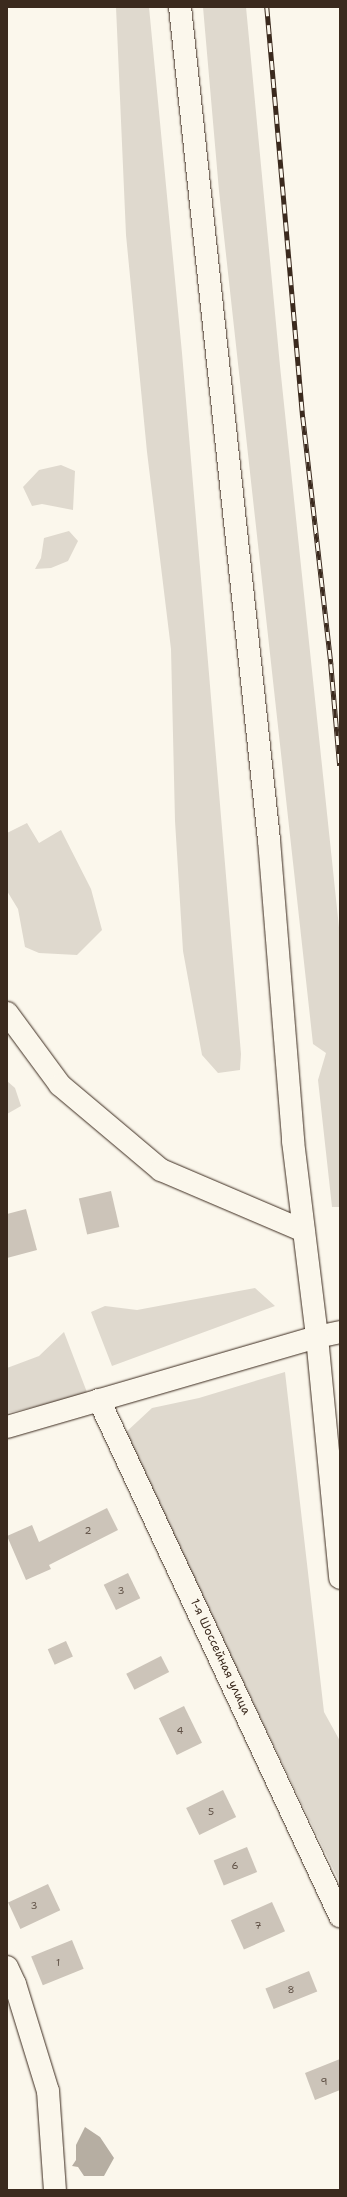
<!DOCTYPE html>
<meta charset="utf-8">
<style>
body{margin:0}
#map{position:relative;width:347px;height:2197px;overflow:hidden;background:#fbf7ec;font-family:"Shantell Sans",sans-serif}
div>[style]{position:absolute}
.green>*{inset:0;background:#dfd9ce}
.water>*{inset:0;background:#b6aea2}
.building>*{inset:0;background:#ccc4b9;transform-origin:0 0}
.roads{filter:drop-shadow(0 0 1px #3b2a1e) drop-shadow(0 0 1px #3b2a1e)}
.minor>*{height:22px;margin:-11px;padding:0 11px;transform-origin:11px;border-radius:11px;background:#fbf7ec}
.major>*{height:22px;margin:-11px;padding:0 11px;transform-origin:11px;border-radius:11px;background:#fbf7ec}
.rail>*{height:4.5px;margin-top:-2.25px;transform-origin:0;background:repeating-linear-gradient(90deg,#fbf7ec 0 9px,#3b2a1e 0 18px);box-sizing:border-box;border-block:1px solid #3b2a1e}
span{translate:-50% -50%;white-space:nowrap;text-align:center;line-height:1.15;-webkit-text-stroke:4px #fbf7ec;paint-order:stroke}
.number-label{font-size:10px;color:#5f5045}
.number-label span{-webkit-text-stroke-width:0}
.street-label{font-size:12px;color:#3b2a1e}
.frame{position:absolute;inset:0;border:8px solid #3b2a1e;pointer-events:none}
</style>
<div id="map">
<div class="green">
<div style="clip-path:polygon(116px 7px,149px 7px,182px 353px,241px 1054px,240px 1070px,218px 1073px,202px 1055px,183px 951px,175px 821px,171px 649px,147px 452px,126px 235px)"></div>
<div style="clip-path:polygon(203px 7px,246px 7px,280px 366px,340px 937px,340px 1207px,332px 1207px,318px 1080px,326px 1053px,313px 1044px,219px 191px)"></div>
<div style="clip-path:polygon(61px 465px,75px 471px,73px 510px,42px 504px,32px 506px,23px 487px,39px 470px)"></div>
<div style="clip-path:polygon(69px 531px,78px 541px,68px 561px,51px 568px,35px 569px,41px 558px,44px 538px)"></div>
<div style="clip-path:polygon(27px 823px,39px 843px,61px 830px,91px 889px,102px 930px,77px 955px,39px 953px,25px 947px,18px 909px,7px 891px,7px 833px)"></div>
<div style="clip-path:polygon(7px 1081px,15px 1088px,21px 1106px,7px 1114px)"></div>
<div style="clip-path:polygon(255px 1288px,275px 1306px,112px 1366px,91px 1312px,105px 1306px,137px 1310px)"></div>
<div style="clip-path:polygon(64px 1332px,88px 1395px,7px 1413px,7px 1368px,39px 1356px)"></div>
<div style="clip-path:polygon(285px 1372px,324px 1712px,340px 1741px,340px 1883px,124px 1434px,152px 1408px,199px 1398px)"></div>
</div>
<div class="water">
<div style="clip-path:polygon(85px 2127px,100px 2137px,114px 2158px,104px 2176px,84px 2176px,78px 2167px,72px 2166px,76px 2160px,76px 2145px)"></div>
</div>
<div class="building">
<div style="left:111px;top:1191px;width:37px;height:33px;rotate:77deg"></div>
<div style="clip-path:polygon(26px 1209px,37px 1250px,7px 1258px,7px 1214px)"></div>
<div style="clip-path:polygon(107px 1508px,118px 1530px,49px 1565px,51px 1569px,26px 1580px,7px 1536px,32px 1525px,39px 1542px)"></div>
<div style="left:128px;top:1573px;width:28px;height:27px;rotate:64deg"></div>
<div style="left:66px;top:1641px;width:17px;height:20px;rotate:66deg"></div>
<div style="left:161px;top:1656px;width:18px;height:39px;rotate:63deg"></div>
<div style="left:184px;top:1706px;width:41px;height:28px;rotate:64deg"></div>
<div style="left:223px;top:1790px;width:30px;height:41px;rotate:64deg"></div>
<div style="left:247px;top:1847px;width:27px;height:36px;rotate:68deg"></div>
<div style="left:48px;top:1884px;width:29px;height:44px;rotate:65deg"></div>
<div style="left:272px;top:1902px;width:32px;height:45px;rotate:66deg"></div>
<div style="left:72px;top:1940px;width:31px;height:44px;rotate:68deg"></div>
<div style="left:309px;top:1971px;width:22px;height:47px;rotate:68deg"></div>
<div style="clip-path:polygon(340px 2059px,340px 2090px,315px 2100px,305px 2073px)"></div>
</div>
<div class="roads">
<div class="minor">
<div style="left:7px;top:1013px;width:89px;rotate:53.6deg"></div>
<div style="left:60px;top:1085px;width:132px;rotate:40.1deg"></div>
<div style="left:161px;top:1170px;width:155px;rotate:23.1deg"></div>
<div style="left:99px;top:1400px;width:570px;rotate:64.96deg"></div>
<div style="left:7px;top:1427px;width:323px;rotate:-16.2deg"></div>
<div style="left:317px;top:1337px;width:24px;rotate:-12deg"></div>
<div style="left:7px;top:1967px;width:19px;rotate:65deg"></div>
<div style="left:15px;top:1984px;width:112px;rotate:72.9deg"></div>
<div style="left:48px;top:2091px;width:99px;rotate:86deg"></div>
</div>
<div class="major">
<div style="left:180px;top:7px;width:838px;rotate:83.9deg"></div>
<div style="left:269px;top:840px;width:302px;rotate:85.4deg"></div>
<div style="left:293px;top:1141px;width:197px;rotate:83deg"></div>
<div style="left:317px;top:1337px;width:242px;rotate:84.5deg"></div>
</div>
</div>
<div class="rail">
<div style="left:267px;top:7px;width:412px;rotate:85deg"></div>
<div style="left:303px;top:417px;width:249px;rotate:83.5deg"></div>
<div style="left:331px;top:664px;width:102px;rotate:85deg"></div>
</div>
<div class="number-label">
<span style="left:88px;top:1531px">2</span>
<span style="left:121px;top:1591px">3</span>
<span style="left:180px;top:1731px">4</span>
<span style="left:211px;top:1812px">5</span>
<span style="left:235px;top:1866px">6</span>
<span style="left:34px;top:1906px">3</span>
<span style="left:258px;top:1926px">7</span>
<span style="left:58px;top:1963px">1</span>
<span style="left:291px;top:1990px">8</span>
<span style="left:324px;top:2082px">9</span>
</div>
<div class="street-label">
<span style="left:220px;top:1657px;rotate:65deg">1-я Шоссейная улица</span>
</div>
<div class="frame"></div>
</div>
